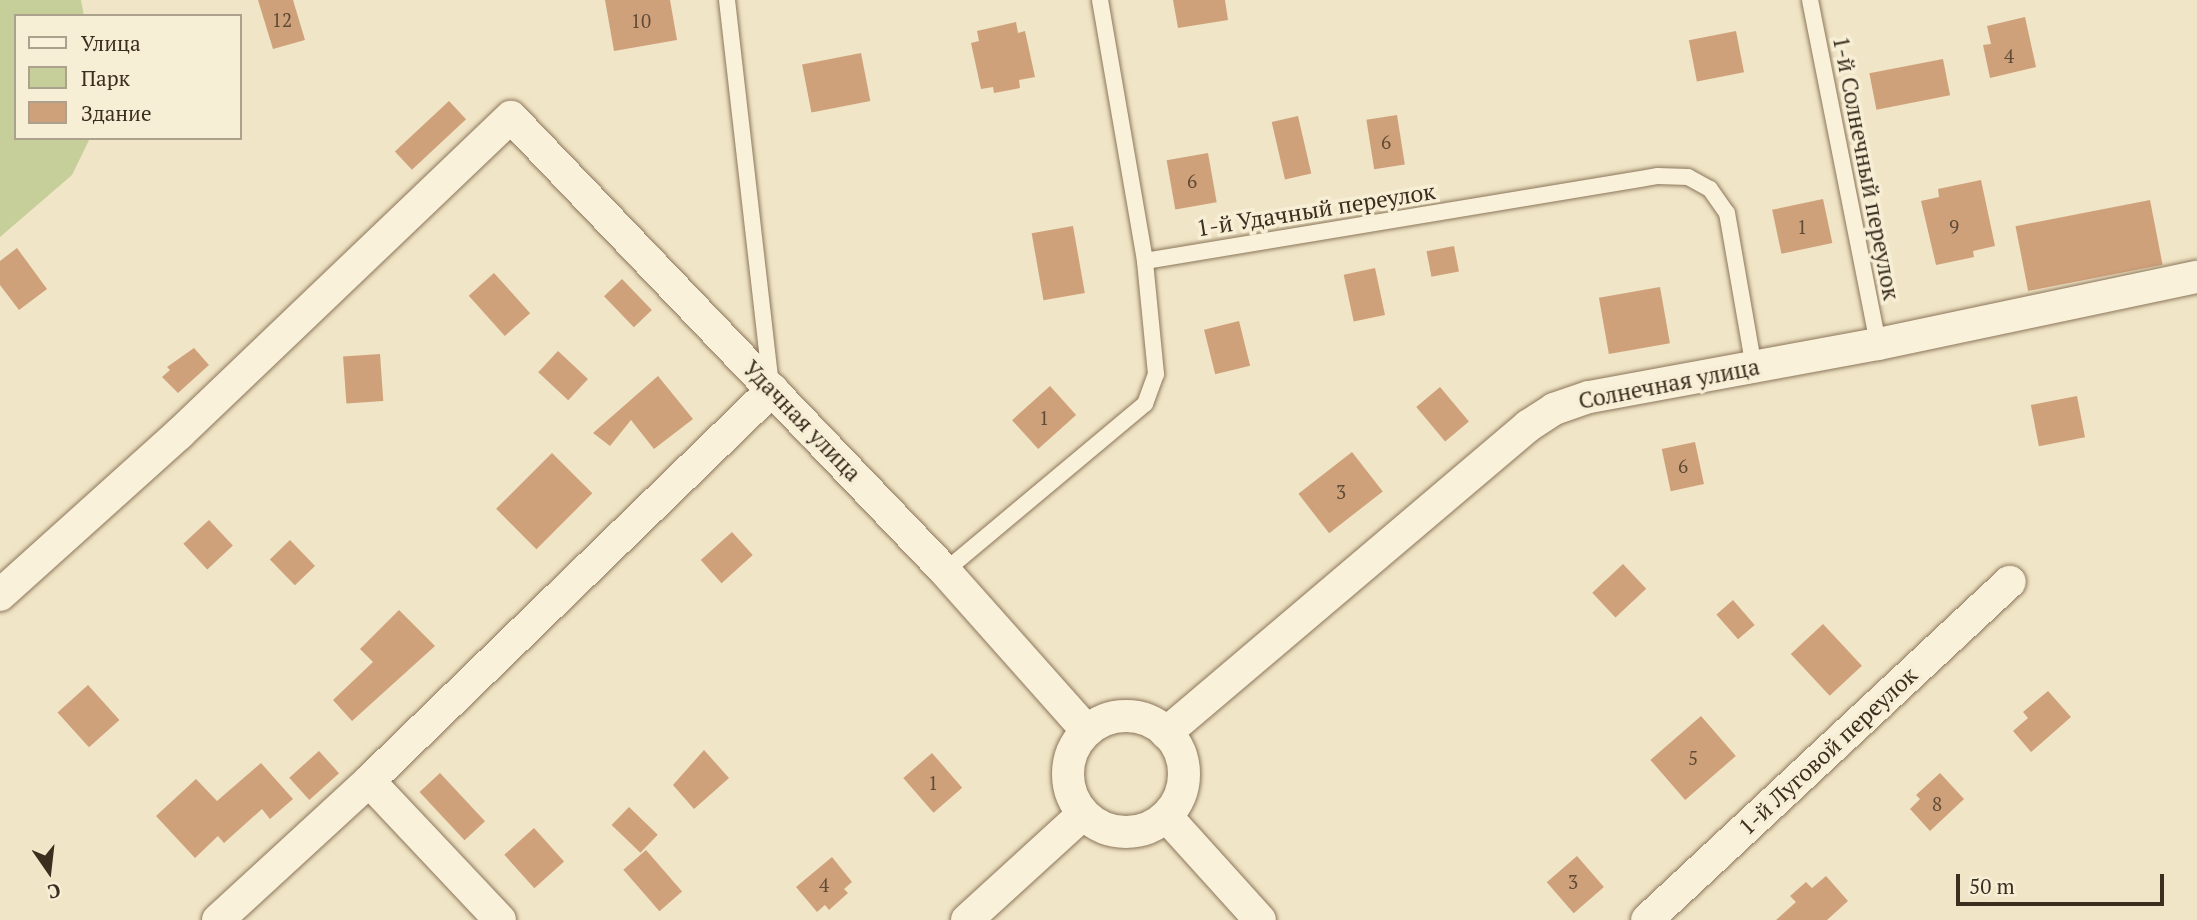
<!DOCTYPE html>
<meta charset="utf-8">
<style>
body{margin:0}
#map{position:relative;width:2197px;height:920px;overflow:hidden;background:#f0e5c6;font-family:"PT Serif",serif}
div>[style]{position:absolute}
.green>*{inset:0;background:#c6ce99}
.building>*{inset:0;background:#cfa17b;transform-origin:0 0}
.roads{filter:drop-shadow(0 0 2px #8c765b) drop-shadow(0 0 2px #8c765b)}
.lane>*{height:16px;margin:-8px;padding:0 8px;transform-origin:8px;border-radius:8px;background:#faf1da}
.street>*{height:32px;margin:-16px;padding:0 16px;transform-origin:16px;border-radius:16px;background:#faf1da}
.street>.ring{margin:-16px;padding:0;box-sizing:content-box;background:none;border:32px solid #faf1da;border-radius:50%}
span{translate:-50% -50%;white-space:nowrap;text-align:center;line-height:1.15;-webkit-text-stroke:7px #f7eed6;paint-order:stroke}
.number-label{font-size:19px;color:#604b36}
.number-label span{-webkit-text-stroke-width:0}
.street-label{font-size:23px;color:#3b2e1f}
.legend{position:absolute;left:14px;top:14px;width:228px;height:126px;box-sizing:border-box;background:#f7eed6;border:2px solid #aca18d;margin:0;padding:9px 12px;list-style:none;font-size:21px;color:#3b2e1f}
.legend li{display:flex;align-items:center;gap:14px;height:35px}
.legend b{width:35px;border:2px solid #aca18d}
.north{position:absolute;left:14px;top:836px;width:70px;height:70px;-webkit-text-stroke:5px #f7eed6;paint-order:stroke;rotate:166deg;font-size:19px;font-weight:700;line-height:28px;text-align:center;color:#3b2e1f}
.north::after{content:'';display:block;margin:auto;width:24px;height:32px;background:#3b2e1f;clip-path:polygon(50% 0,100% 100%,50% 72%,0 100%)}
.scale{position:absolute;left:1956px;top:874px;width:208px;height:32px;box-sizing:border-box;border:4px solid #3b2e1f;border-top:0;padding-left:9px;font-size:21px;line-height:24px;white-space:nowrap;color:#3b2e1f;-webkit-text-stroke:5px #f7eed6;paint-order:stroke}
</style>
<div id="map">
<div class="green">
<div style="clip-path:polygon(0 0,81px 0,84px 16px,16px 16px,16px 138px,90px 138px,72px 175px,0 237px)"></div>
</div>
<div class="building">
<div style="clip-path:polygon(258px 0,293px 0,305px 40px,273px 49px)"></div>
<div style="clip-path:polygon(605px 0,670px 0,677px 40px,614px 51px)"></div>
<div style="clip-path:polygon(1173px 0,1225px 0,1228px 20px,1178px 28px)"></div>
<div style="clip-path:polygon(2025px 17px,2036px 67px,1990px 78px,1983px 45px,1991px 44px,1987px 26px)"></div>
<div style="clip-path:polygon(1016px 22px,1018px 33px,1025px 31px,1035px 77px,1019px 80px,1020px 88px,994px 93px,993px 87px,981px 89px,971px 43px,979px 41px,977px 31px)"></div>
<div style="left:1736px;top:31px;width:42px;height:48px;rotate:79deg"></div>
<div style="left:861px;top:53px;width:49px;height:60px;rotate:79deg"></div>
<div style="left:1943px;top:59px;width:37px;height:75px;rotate:79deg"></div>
<div style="left:449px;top:101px;width:25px;height:74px;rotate:47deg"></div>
<div style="left:1397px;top:115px;width:50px;height:31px;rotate:81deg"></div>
<div style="left:1298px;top:116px;width:59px;height:27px;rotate:77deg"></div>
<div style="left:1208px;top:153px;width:50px;height:42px;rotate:80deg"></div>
<div style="clip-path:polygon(1981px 180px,1995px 246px,1973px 251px,1974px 257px,1936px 265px,1921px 201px,1939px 197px,1938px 189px)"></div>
<div style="left:1823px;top:199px;width:45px;height:52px;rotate:78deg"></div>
<div style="left:2150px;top:200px;width:66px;height:137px;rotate:79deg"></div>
<div style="left:1073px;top:226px;width:68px;height:42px;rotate:80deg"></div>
<div style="left:1454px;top:246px;width:26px;height:28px;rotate:79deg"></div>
<div style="clip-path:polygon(17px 248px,47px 289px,19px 310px,0 285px,0 261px)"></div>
<div style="left:1375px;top:268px;width:48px;height:32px;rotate:78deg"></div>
<div style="left:494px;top:273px;width:54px;height:34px;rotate:48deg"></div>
<div style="left:622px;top:279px;width:43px;height:25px;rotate:46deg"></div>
<div style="left:1660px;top:287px;width:57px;height:62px;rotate:80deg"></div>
<div style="left:1239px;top:321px;width:46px;height:36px;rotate:76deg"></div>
<div style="clip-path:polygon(194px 348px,209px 365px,178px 393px,162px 377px,170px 370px,167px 367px)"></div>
<div style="left:558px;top:351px;width:41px;height:29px;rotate:43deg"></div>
<div style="left:380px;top:354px;width:47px;height:37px;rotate:86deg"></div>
<div style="clip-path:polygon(658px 376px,693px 419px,654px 449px,631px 420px,610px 446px,593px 433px)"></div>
<div style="left:1050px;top:386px;width:39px;height:51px;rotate:48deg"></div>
<div style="left:1440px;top:387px;width:45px;height:31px;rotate:50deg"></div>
<div style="left:2077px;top:396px;width:42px;height:47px;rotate:79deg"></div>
<div style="left:1695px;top:442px;width:43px;height:34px;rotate:78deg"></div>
<div style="left:1352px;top:452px;width:50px;height:68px;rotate:52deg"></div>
<div style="left:552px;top:453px;width:57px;height:79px;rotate:45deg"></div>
<div style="left:209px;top:520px;width:35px;height:35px;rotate:47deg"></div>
<div style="left:732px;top:532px;width:31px;height:42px;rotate:48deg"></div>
<div style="left:290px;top:540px;width:36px;height:28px;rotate:46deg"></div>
<div style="left:1623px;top:564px;width:34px;height:42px;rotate:47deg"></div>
<div style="left:1733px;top:600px;width:33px;height:22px;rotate:49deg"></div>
<div style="clip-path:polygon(399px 610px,435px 646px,352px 721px,333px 700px,373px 662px,360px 649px)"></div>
<div style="left:1823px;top:624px;width:57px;height:44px;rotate:47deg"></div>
<div style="left:88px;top:685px;width:47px;height:41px;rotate:48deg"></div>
<div style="clip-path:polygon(2048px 691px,2071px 717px,2031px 752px,2013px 731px,2028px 718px,2023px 712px)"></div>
<div style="left:1701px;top:716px;width:53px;height:67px;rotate:49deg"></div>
<div style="clip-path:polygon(704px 750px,729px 778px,694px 809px,673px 785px)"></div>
<div style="left:319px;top:751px;width:30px;height:40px;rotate:48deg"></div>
<div style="left:932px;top:753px;width:46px;height:38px;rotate:49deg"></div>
<div style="clip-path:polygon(261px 763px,293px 799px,270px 819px,262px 809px,224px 843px,218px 836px,195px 858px,156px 816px,196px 779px,217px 801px)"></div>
<div style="left:440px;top:773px;width:66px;height:28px;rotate:47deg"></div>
<div style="clip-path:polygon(1940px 773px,1964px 799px,1930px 831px,1910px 809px,1920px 799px,1916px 795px)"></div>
<div style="left:629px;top:807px;width:40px;height:25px;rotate:44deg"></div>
<div style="left:534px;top:828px;width:45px;height:40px;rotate:48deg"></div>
<div style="left:646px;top:850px;width:55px;height:30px;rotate:49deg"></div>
<div style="left:1577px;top:856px;width:41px;height:40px;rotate:49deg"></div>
<div style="clip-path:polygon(832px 857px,852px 882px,844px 889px,848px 893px,829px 910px,825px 905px,817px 912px,796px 887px)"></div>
<div style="clip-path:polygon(1826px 876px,1848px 901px,1827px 920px,1776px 920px,1796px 902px,1790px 896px,1806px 882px,1812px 888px)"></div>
</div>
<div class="roads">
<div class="lane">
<div style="left:727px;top:0;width:387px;rotate:83.5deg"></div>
<div style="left:1100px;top:0;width:265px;rotate:80.2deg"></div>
<div style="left:1810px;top:0;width:351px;rotate:78.8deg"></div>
<div style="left:945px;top:571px;width:261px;rotate:-39.9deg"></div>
<div style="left:1145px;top:404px;width:32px;rotate:-70deg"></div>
<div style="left:1156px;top:374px;width:114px;rotate:-95.6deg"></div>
<div style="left:1145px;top:261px;width:520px;rotate:-9.41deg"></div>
<div style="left:1658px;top:176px;width:30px;rotate:2deg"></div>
<div style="left:1688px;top:177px;width:25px;rotate:29deg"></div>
<div style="left:1710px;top:189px;width:29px;rotate:55deg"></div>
<div style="left:1727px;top:213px;width:156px;rotate:80.1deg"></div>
</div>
<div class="street">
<div style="left:0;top:595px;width:241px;rotate:-42deg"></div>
<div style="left:179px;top:434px;width:459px;rotate:-43.7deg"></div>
<div style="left:511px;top:117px;width:628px;rotate:46.29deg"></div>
<div style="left:945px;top:571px;width:214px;rotate:48.4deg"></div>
<div class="ring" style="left:1068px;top:716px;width:84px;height:84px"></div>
<div style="left:1166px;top:733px;width:475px;rotate:-40.3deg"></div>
<div style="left:1528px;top:426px;width:31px;rotate:-33deg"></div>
<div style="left:1554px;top:409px;width:37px;rotate:-19deg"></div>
<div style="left:1589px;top:397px;width:294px;rotate:-10.4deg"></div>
<div style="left:1878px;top:344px;width:326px;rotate:-11.9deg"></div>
<div style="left:369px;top:781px;width:191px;rotate:46.7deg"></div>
<div style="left:1166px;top:816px;width:140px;rotate:47.9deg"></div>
<div style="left:218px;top:920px;width:205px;rotate:-42.6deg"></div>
<div style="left:369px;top:781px;width:562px;rotate:-44.13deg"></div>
<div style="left:967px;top:920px;width:157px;rotate:-42.4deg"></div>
<div style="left:1647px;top:920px;width:496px;rotate:-43deg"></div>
</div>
</div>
<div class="number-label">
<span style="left:282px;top:20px">12</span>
<span style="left:641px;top:21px">10</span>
<span style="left:2009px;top:56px">4</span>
<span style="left:1386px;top:142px">6</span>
<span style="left:1192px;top:181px">6</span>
<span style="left:1802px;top:227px">1</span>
<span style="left:1954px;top:227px">9</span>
<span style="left:1044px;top:418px">1</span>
<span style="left:1683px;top:466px">6</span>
<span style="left:1341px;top:492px">3</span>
<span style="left:1693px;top:758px">5</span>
<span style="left:933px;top:783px">1</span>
<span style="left:1937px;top:804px">8</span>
<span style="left:1573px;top:882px">3</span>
<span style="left:824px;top:885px">4</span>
</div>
<div class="street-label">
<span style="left:1866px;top:168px;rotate:79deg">1-й Солнечный переулок</span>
<span style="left:1316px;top:210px;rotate:-9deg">1-й Удачный переулок</span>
<span style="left:1669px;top:384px;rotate:-11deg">Солнечная улица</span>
<span style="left:802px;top:421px;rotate:46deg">Удачная улица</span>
<span style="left:1828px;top:751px;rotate:-43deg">1-й Луговой переулок</span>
</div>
<ul class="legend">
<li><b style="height:9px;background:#faf1da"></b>Улица</li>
<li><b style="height:19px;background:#c6ce99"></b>Парк</li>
<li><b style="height:19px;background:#cfa17b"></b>Здание</li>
</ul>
<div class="north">С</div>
<div class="scale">50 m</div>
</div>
